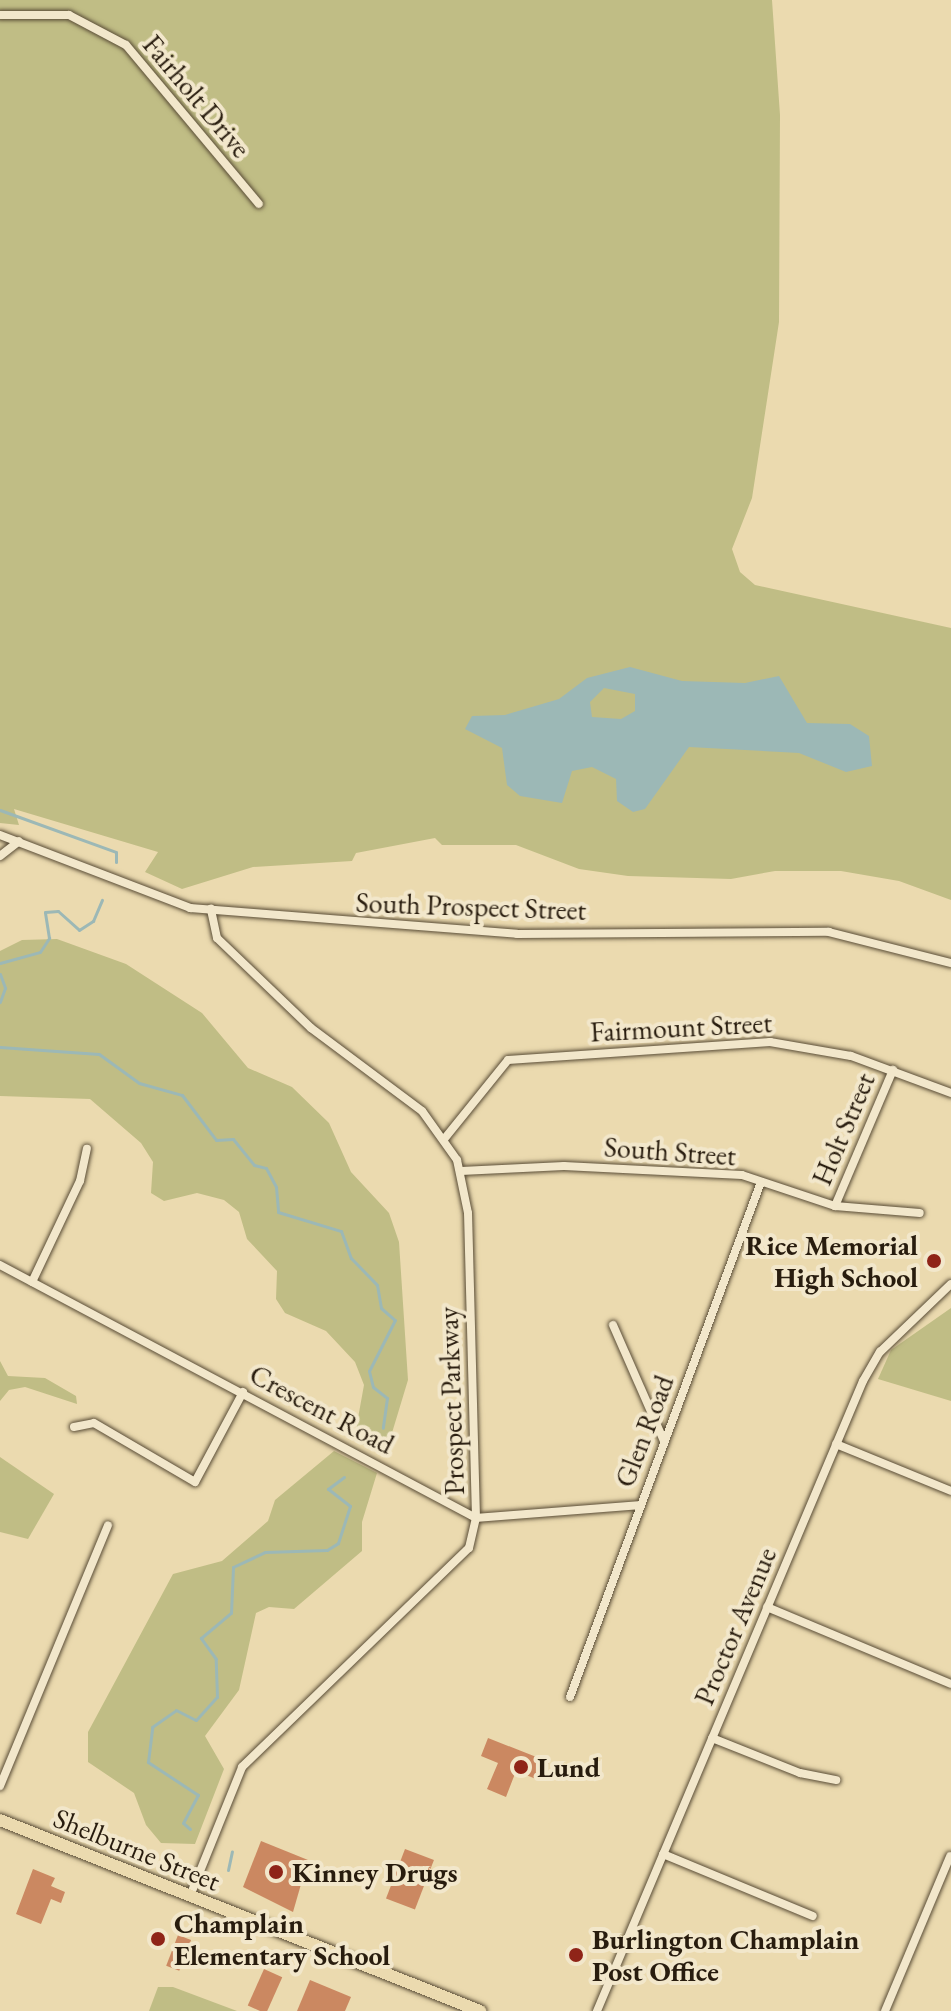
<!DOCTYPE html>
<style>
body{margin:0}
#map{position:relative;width:951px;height:2011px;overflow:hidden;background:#ebdaaf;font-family:"EB Garamond",serif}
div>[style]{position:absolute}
.green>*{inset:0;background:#c0bd85}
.water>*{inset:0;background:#9cb8b6}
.stream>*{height:3px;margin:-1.5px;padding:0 1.5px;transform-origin:1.5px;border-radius:1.5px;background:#9cb8b6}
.building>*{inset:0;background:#cb8861;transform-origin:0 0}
.roads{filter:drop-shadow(0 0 2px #594c36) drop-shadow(0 0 2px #594c36)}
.minor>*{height:8px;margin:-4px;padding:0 4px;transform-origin:4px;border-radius:4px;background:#f2e7cb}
.primary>*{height:12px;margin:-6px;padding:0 6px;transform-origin:6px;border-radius:6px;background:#ebdaaf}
.dots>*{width:22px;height:22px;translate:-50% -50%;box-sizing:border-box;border:4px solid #f2e7cb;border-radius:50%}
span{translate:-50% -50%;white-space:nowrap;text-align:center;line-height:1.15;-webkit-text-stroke:8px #f2e7cb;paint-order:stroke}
.street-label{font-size:28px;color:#281c0e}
.poi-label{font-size:28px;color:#281c0e;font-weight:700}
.right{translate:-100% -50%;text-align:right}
.left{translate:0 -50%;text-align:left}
</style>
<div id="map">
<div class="green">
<div style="clip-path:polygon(0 0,772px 0,780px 115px,779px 322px,752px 498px,732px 549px,740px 572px,755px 585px,951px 628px,951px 900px,899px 881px,841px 871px,775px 871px,731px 879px,628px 876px,579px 869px,516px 845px,442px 845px,435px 838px,356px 853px,352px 861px,253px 867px,182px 889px,145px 872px,158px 852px,14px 809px,19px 825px,0 823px)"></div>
<div style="clip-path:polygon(57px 939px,126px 964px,202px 1013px,248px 1068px,292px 1087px,329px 1123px,351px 1172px,389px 1213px,399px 1242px,408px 1380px,385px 1456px,354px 1440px,364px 1385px,355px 1362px,326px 1331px,285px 1313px,276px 1299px,277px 1271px,247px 1239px,239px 1212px,224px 1200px,197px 1193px,164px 1201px,151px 1193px,153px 1162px,141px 1143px,90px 1099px,0 1096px,0 951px,22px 940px)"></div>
<div style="clip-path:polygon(951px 1308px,951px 1401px,878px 1379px,891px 1350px)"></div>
<div style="clip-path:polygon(0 1361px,8px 1376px,45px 1378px,76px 1396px,77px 1404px,25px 1387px,9px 1390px,0 1401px)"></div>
<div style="clip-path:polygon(334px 1451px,377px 1473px,362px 1522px,362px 1551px,294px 1609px,269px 1607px,256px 1613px,239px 1690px,205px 1736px,224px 1769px,195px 1844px,161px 1843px,146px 1825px,134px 1793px,88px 1762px,88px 1732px,173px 1574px,222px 1561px,268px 1521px,275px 1500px)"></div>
<div style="clip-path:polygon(0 1457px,54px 1494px,28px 1539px,0 1532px)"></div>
<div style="clip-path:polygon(158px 1987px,173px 1987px,237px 2011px,149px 2011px)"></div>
</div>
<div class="water">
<div style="clip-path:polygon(evenodd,630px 667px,682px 681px,745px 683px,779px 676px,807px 723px,850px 724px,869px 736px,872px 766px,846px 772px,799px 753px,689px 747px,645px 809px,633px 812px,617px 801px,616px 779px,592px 767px,572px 771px,562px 803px,520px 796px,507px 785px,502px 748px,465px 729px,472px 716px,505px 715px,559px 699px,587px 678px,630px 667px,604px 688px,635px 694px,635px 711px,621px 719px,592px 717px,590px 702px,604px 688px)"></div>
</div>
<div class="stream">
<div style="left:0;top:810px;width:123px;rotate:19.9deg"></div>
<div style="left:116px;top:852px;width:10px;rotate:90deg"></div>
<div style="left:0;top:963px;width:41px;rotate:-15.4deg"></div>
<div style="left:40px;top:952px;width:17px;rotate:-57deg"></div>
<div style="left:49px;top:938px;width:26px;rotate:-99deg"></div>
<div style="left:45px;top:912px;width:13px;rotate:-4deg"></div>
<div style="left:58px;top:911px;width:28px;rotate:42deg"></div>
<div style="left:79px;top:930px;width:17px;rotate:-33deg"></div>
<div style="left:93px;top:921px;width:23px;rotate:-67deg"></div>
<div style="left:0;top:974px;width:15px;rotate:70deg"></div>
<div style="left:5px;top:988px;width:15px;rotate:110deg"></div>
<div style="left:0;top:1047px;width:99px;rotate:4deg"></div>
<div style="left:99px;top:1054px;width:49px;rotate:35.9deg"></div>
<div style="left:139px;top:1083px;width:45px;rotate:15.6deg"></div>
<div style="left:182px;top:1095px;width:56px;rotate:52.9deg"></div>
<div style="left:216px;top:1140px;width:17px;rotate:-3deg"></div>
<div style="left:233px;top:1139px;width:33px;rotate:51deg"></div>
<div style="left:254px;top:1165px;width:12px;rotate:14deg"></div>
<div style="left:266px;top:1168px;width:21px;rotate:62deg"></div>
<div style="left:276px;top:1187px;width:25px;rotate:85deg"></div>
<div style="left:278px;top:1212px;width:66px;rotate:16.8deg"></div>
<div style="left:341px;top:1231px;width:29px;rotate:70deg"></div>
<div style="left:351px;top:1258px;width:37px;rotate:46deg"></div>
<div style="left:377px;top:1285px;width:23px;rotate:80deg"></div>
<div style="left:381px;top:1308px;width:18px;rotate:41deg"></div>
<div style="left:395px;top:1320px;width:57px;rotate:117deg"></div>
<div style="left:369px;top:1371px;width:16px;rotate:76deg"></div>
<div style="left:373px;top:1387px;width:18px;rotate:38deg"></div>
<div style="left:387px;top:1398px;width:30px;rotate:98deg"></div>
<div style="left:190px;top:1829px;width:9px;rotate:-139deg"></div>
<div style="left:183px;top:1823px;width:32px;rotate:-62deg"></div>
<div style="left:198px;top:1795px;width:60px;rotate:-146.6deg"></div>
<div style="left:148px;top:1762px;width:35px;rotate:-83deg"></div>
<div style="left:152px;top:1727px;width:29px;rotate:-35deg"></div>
<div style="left:176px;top:1710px;width:22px;rotate:27deg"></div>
<div style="left:196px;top:1720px;width:31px;rotate:-48deg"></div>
<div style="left:217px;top:1697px;width:38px;rotate:-92deg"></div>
<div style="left:216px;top:1659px;width:26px;rotate:-126deg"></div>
<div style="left:201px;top:1638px;width:39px;rotate:-40deg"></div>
<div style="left:231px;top:1613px;width:46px;rotate:-87.5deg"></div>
<div style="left:233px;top:1567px;width:35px;rotate:-25deg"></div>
<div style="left:265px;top:1552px;width:62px;rotate:-1.8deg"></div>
<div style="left:327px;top:1550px;width:13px;rotate:-32deg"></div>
<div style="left:338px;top:1543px;width:39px;rotate:-72deg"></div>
<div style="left:350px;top:1506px;width:28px;rotate:-142deg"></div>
<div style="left:328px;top:1489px;width:20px;rotate:-37deg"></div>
<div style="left:228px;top:1870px;width:19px;rotate:-78deg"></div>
</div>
<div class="building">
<div style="clip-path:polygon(488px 1738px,549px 1762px,541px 1781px,516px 1771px,506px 1797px,487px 1789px,498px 1763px,481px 1756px)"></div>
<div style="clip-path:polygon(261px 1841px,308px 1860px,293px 1912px,243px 1887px)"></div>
<div style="left:405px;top:1849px;width:31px;height:53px;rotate:21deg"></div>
<div style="clip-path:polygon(33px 1869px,55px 1878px,51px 1886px,65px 1892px,61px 1903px,51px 1899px,41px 1924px,16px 1914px)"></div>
<div style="left:178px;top:1935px;width:14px;height:33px;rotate:21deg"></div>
<div style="left:264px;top:1969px;width:20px;height:40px;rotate:24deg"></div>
<div style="clip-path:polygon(310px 1980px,351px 1997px,345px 2011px,297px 2011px)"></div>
</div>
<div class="roads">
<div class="minor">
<div style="left:0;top:15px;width:69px"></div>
<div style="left:69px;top:15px;width:64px;rotate:27.8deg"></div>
<div style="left:126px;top:45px;width:207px;rotate:50.1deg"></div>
<div style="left:0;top:835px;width:204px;rotate:21deg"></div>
<div style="left:190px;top:908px;width:328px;rotate:4.5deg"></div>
<div style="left:517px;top:934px;width:312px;rotate:-0.4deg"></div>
<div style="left:829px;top:932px;width:126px;rotate:14.3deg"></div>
<div style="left:0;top:856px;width:24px;rotate:-38deg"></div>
<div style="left:445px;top:1138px;width:100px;rotate:-51.1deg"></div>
<div style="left:508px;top:1060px;width:263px;rotate:-3.9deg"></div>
<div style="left:770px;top:1042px;width:82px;rotate:9.8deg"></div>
<div style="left:851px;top:1056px;width:107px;rotate:20.3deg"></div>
<div style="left:461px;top:1171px;width:103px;rotate:-2.8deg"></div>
<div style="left:564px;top:1166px;width:178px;rotate:2.9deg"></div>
<div style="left:742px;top:1175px;width:98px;rotate:18.4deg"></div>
<div style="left:835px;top:1206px;width:85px;rotate:4.7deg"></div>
<div style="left:835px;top:1206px;width:148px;rotate:-66.9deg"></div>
<div style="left:0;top:1265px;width:539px;rotate:27.99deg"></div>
<div style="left:476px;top:1518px;width:165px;rotate:-4.5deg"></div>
<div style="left:32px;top:1282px;width:112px;rotate:-64.6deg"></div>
<div style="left:80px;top:1181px;width:33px;rotate:-78deg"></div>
<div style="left:613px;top:1325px;width:127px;rotate:66.3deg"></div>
<div style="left:74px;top:1427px;width:20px;rotate:-11deg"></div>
<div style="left:94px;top:1423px;width:117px;rotate:30.3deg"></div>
<div style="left:195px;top:1482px;width:102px;rotate:-61.9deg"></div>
<div style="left:836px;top:1444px;width:124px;rotate:22.2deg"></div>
<div style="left:767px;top:1607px;width:199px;rotate:22.7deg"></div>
<div style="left:570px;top:1697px;width:549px;rotate:-69.65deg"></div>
<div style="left:712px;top:1738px;width:95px;rotate:21.7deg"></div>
<div style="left:800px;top:1773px;width:37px;rotate:11deg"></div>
<div style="left:0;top:1786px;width:282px;rotate:-67.5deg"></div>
<div style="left:663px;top:1854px;width:162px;rotate:22.5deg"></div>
<div style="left:190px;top:1896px;width:139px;rotate:-68deg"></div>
<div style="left:242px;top:1767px;width:315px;rotate:-44deg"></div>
<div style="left:469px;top:1548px;width:31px;rotate:-77deg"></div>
<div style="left:476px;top:1518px;width:305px;rotate:-91.5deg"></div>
<div style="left:468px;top:1213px;width:54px;rotate:-101.7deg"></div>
<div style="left:457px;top:1160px;width:60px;rotate:-125.5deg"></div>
<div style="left:422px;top:1111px;width:139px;rotate:-143.2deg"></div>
<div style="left:311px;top:1028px;width:130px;rotate:-136.2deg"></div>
<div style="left:217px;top:938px;width:30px;rotate:-102deg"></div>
<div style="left:597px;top:2011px;width:684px;rotate:-67.11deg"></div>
<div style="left:863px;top:1381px;width:34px;rotate:-60deg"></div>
<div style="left:880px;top:1352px;width:98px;rotate:-43.8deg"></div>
<div style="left:885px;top:2011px;width:168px;rotate:-67.2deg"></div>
</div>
<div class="primary">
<div style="left:0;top:1820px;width:517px;rotate:21.7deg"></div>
</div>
</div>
<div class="dots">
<div style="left:934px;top:1261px;background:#8f2418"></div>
<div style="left:521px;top:1767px;background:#8f2418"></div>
<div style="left:276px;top:1872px;background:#8f2418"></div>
<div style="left:158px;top:1939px;background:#8f2418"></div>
<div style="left:576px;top:1955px;background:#8f2418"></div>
</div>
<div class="street-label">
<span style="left:197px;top:96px;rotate:50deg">Fairholt Drive</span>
<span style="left:471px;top:906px;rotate:2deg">South Prospect Street</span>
<span style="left:681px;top:1027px;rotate:-3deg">Fairmount Street</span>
<span style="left:843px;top:1129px;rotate:-67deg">Holt Street</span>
<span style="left:670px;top:1151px;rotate:4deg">South Street</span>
<span style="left:451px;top:1401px;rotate:-92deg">Prospect Parkway</span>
<span style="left:322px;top:1409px;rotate:28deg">Crescent Road</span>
<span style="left:644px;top:1431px;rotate:-69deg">Glen Road</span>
<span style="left:735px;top:1626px;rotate:-67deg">Proctor Avenue</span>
<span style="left:137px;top:1849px;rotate:22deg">Shelburne Street</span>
</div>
<div class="poi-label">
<span class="right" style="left:918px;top:1261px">Rice Memorial<br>High School</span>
<span class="left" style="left:537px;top:1767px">Lund</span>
<span class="left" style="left:292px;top:1872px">Kinney Drugs</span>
<span class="left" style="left:174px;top:1939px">Champlain<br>Elementary School</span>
<span class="left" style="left:592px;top:1955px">Burlington Champlain<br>Post Office</span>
</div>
</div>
